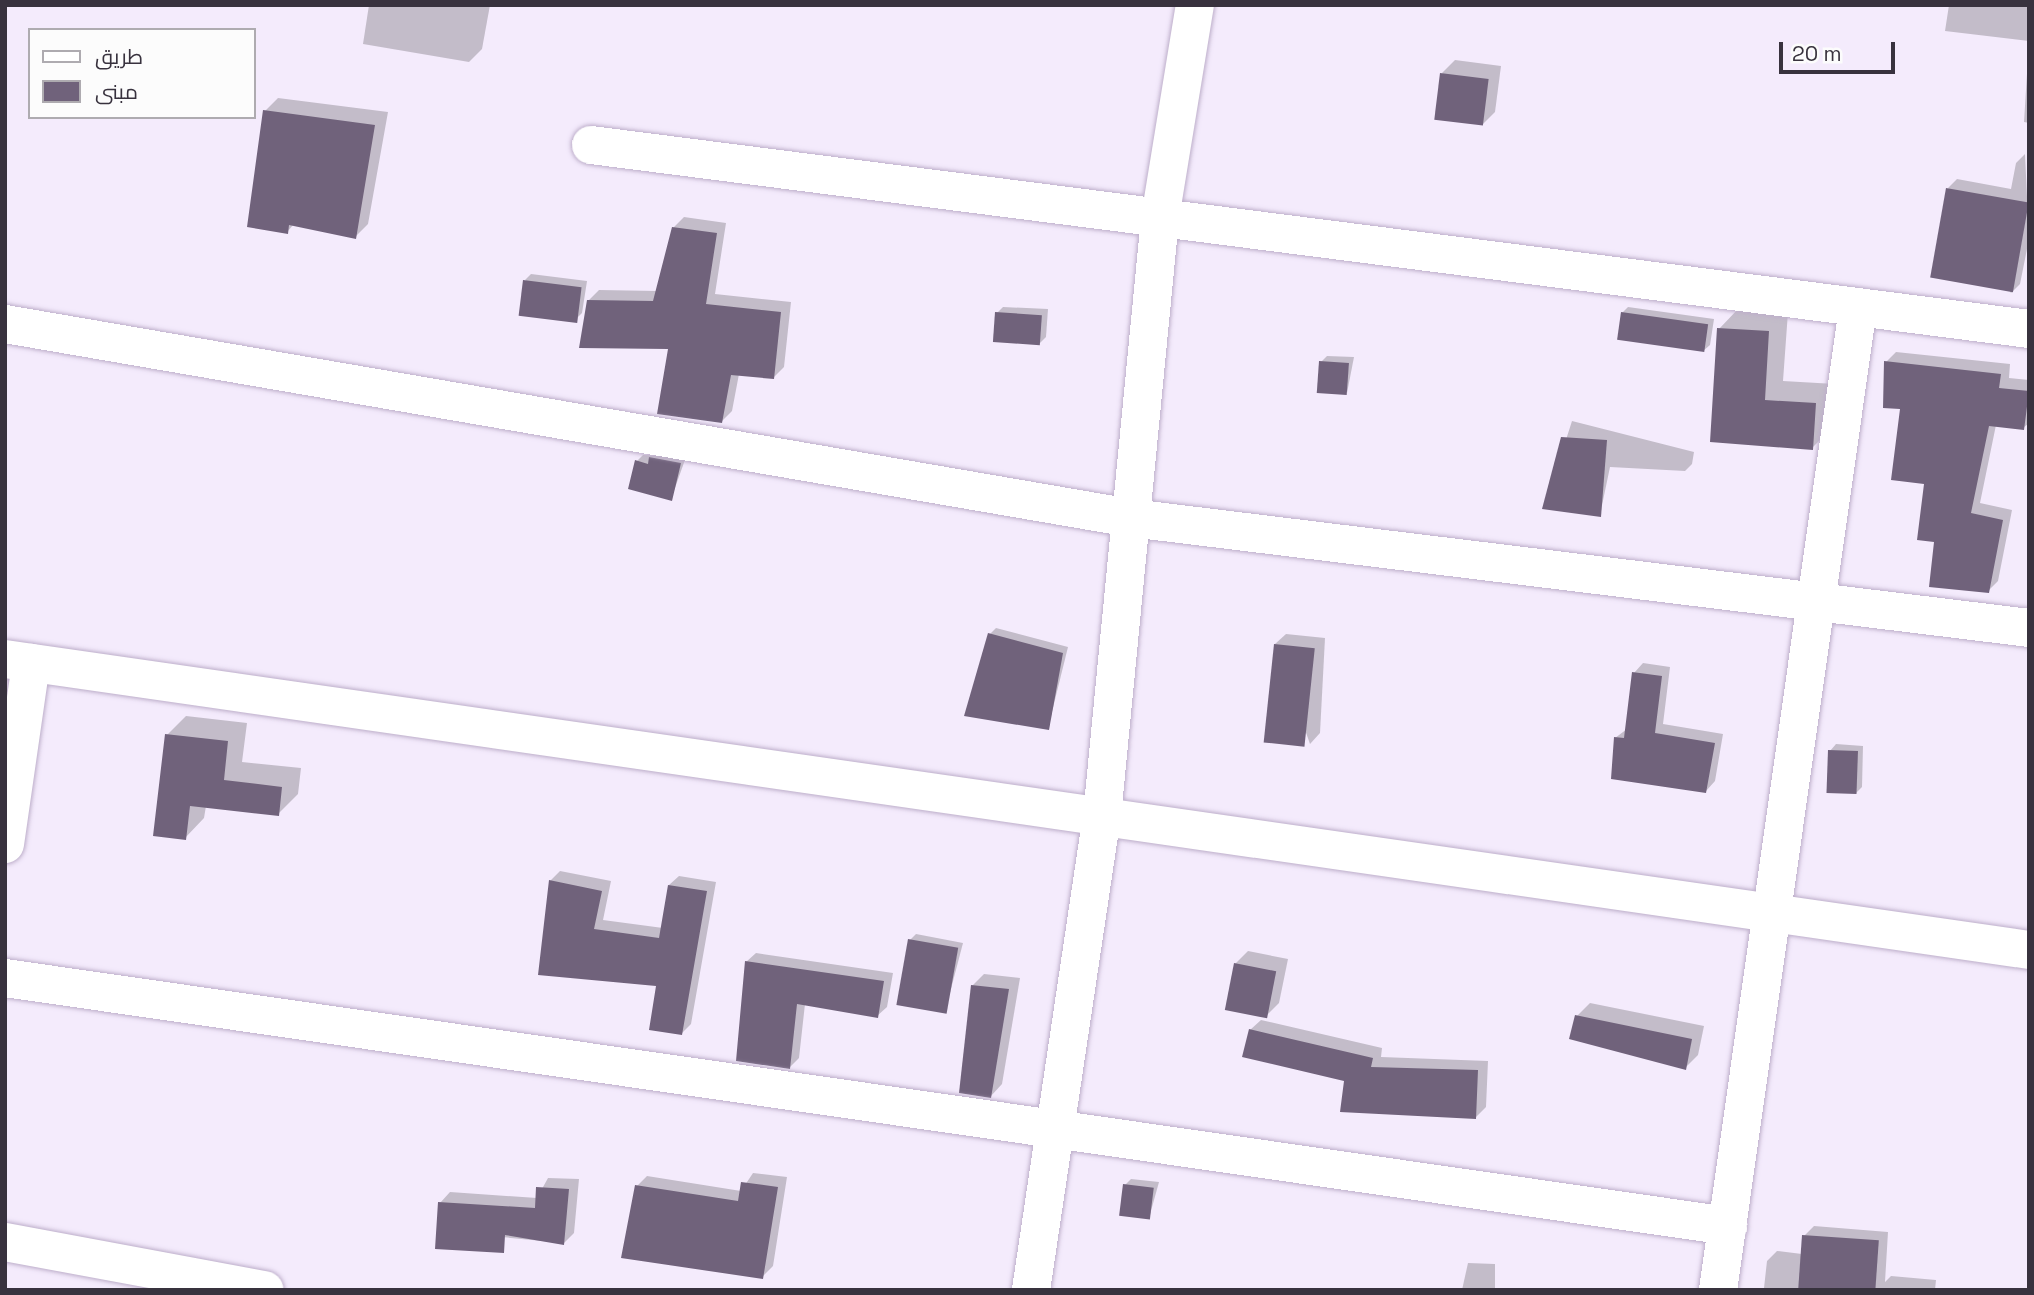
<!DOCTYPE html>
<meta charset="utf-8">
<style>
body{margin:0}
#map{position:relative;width:2034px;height:1295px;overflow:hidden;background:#f4ebfc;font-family:"Space Grotesk",Cairo,sans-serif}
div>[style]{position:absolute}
.shadow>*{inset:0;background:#0003}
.building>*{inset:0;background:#70627b;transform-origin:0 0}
.roads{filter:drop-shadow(0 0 2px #bdaeca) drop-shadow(0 0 2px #bdaeca)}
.minor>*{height:38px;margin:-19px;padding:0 19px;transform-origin:19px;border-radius:19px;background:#fff}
span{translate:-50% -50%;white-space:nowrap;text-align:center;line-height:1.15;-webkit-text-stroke:7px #fcfcfc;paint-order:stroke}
.frame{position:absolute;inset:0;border:7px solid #38323e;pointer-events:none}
.legend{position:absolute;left:28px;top:28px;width:228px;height:91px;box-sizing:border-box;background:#fcfcfc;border:2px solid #aeabb0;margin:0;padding:9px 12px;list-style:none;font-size:21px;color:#38323e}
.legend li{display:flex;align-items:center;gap:14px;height:35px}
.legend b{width:35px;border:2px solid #aeabb0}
.scale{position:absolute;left:1779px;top:42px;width:116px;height:32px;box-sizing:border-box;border:4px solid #38323e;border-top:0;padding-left:9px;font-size:21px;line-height:24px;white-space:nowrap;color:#38323e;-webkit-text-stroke:5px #fcfcfc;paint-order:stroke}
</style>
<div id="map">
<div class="shadow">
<div style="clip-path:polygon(369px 5px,490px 5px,482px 49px,469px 62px,363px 44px)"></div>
<div style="clip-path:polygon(1949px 5px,2029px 5px,2029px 123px,2024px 122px,2029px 41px,1945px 31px)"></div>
<div style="clip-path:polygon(1455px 60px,1501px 66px,1495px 112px,1482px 125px,1442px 73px)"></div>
<div style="clip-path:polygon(278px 98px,388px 112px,368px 224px,355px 237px,294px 224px,287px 232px,265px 111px)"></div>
<div style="clip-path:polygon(2025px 154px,2029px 239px,2020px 284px,2011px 293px,1948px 188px,1957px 179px,2011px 189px,2016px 163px)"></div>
<div style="clip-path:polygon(684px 217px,726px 223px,715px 294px,791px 302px,784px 367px,774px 377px,739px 374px,732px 411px,722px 421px,670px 348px,588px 301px,599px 290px,657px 291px,674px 227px)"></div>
<div style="clip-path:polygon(531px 274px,587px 281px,582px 313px,576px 319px,525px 280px)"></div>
<div style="clip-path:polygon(1003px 307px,1048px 309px,1046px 337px,1040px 343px,997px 313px)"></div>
<div style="clip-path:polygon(1628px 307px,1714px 319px,1710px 345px,1703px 351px,1622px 313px)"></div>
<div style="clip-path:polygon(1738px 309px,1788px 312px,1783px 381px,1835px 384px,1832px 428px,1812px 448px,1711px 441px,1719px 329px)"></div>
<div style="clip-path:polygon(1896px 352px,2010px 364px,2009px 378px,2029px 380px,2029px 423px,2023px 428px,1996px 425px,1980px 503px,2012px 510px,1998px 581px,1988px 591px,1936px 541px,1926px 483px,1886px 362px)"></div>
<div style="clip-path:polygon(1327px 356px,1354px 357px,1347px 393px,1321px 362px)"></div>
<div style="clip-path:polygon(1572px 421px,1694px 452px,1692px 464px,1685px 471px,1610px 467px,1600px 515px,1544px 508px)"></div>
<div style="clip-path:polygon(643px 455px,686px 457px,671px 499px,637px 461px)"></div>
<div style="clip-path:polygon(996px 628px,1068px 647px,1048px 728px,990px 634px)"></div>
<div style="clip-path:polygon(1286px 634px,1325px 638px,1320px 733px,1310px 744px,1275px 644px)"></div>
<div style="clip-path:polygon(1643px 663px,1670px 667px,1663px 724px,1723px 734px,1715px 781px,1706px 791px,1615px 738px,1627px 729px,1634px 673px)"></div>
<div style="clip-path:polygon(186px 716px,247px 723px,242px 762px,301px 768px,298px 794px,278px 814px,206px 806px,204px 818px,185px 838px,167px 735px)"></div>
<div style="clip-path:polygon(1836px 744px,1863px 746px,1862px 787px,1856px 793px,1830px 751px)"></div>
<div style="clip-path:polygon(560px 871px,611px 881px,603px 920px,663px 928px,669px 885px,679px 876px,716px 882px,691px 1024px,682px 1033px,658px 984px,540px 974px,550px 881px)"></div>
<div style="clip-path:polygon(916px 934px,963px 943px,946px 1008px,910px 940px)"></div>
<div style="clip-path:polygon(1248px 951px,1288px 959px,1279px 1003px,1266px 1016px,1235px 964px)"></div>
<div style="clip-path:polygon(756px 953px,893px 973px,887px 1007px,877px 1016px,805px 1004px,799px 1058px,790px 1067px,746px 962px)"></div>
<div style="clip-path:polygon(984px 974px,1020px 978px,1002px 1084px,991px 1096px,972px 986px)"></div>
<div style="clip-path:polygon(1590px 1003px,1704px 1026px,1698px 1055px,1685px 1068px,1577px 1016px)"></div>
<div style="clip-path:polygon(1261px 1020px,1382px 1048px,1381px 1057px,1488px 1061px,1486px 1107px,1476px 1117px,1346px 1080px,1250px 1030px)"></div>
<div style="clip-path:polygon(753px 1173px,787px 1177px,773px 1266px,762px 1277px,637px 1186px,647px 1176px,741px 1191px)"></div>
<div style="clip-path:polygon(548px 1178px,579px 1179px,574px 1233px,564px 1243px,438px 1231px,440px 1203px,450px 1192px,537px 1198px)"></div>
<div style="clip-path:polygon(1131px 1179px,1159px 1182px,1149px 1218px,1125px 1185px)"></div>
<div style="clip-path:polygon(1814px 1226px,1888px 1232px,1885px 1282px,1891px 1276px,1936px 1280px,1935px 1290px,1764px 1288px,1767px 1261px,1777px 1251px,1802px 1254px,1804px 1236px)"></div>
<div style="clip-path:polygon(1468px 1263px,1495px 1264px,1495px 1290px,1462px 1290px)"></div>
</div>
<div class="building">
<div style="left:1440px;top:73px;width:49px;height:47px;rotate:7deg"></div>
<div style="clip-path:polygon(263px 110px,375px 125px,356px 239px,289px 225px,288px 234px,247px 227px)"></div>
<div style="left:1946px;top:188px;width:84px;height:91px;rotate:10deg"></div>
<div style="clip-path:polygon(672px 227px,717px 233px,706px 304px,781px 312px,774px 379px,731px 375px,722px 423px,657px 414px,668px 349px,579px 348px,587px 300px,653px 301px)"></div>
<div style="left:523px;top:280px;width:59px;height:36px;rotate:7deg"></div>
<div style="left:995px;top:312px;width:47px;height:30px;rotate:4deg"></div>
<div style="left:1621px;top:312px;width:88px;height:28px;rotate:8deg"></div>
<div style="clip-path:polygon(1717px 328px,1769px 331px,1765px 400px,1816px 403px,1813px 450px,1710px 442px)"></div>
<div style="left:1319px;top:361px;width:30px;height:32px;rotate:4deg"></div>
<div style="clip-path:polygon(1884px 361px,2001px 374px,1999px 388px,2029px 391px,2024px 430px,1989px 426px,1971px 513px,2003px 520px,1989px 593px,1929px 587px,1934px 542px,1917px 540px,1924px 484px,1891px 480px,1900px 409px,1883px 408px)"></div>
<div style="clip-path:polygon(1561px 437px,1607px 440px,1601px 517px,1542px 509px)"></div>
<div style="clip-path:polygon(649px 457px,681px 463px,672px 501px,628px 489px,635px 460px,648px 464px)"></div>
<div style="clip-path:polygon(988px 633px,1063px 653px,1049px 730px,964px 716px)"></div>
<div style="left:1274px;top:644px;width:41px;height:99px;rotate:6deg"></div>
<div style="clip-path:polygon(1632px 672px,1662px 676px,1655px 733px,1715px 743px,1706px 793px,1611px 779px,1614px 737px,1624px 738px)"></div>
<div style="clip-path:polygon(165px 734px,228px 741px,224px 780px,282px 787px,279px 816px,190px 806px,186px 840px,153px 836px)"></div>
<div style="left:1828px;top:750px;width:30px;height:43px;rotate:2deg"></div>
<div style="clip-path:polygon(549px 880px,602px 891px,594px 929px,659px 938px,668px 885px,707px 891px,682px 1035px,649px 1030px,656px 986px,538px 975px)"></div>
<div style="left:908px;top:939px;width:51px;height:67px;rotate:10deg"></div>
<div style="clip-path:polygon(745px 961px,884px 981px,878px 1018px,797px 1004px,790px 1069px,736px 1061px)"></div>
<div style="left:1234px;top:963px;width:43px;height:48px;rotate:11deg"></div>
<div style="clip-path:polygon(971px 985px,1009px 989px,991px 1098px,959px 1093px)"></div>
<div style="clip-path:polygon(1575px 1015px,1692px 1039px,1686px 1070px,1569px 1039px)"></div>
<div style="clip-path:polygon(1249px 1029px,1373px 1058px,1371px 1067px,1478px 1070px,1476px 1119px,1340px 1112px,1344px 1081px,1242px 1057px)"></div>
<div style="clip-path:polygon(741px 1182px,778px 1187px,763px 1279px,621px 1258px,635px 1185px,738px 1201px)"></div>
<div style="left:1123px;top:1184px;width:31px;height:32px;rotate:7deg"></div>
<div style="clip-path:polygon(536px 1187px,569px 1189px,564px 1245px,505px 1235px,504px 1253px,435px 1249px,438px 1202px,535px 1208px)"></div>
<div style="left:1802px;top:1235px;width:77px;height:55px;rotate:4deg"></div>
</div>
<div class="roads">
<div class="minor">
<div style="left:591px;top:145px;width:1450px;rotate:7.29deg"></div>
<div style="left:5px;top:324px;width:1143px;rotate:9.78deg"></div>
<div style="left:1131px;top:518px;width:905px;rotate:6.98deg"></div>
<div style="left:5px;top:659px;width:2045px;rotate:8.18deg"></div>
<div style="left:5px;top:844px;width:183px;rotate:-81.8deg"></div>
<div style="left:5px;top:978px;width:1741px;rotate:8.19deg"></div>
<div style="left:5px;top:1242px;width:264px;rotate:10.5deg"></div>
<div style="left:1031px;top:1290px;width:479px;rotate:-81.5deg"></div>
<div style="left:1102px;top:816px;width:601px;rotate:-84.46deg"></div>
<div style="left:1160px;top:218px;width:216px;rotate:-80.7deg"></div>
<div style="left:1718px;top:1290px;width:992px;rotate:-81.89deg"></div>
</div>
</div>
<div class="frame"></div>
<ul class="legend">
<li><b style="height:9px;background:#fff"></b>طريق</li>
<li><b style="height:19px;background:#70627b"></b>مبنى</li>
</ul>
<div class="scale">20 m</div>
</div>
